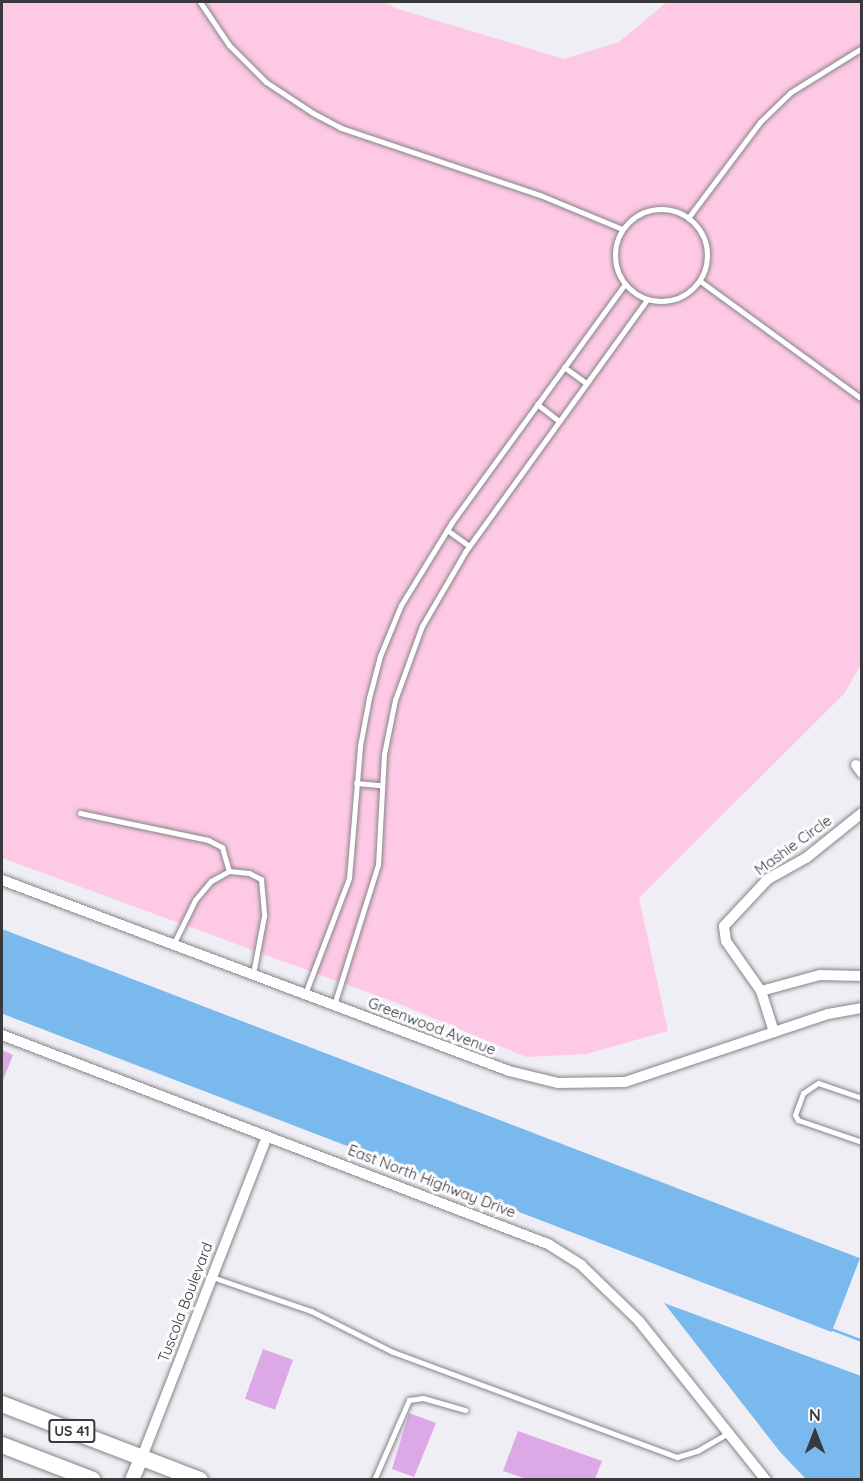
<!DOCTYPE html>
<style>
body{margin:0}
#map{position:relative;width:863px;height:1481px;overflow:hidden;background:#efeef4;font-family:Quicksand,sans-serif}
div>[style]{position:absolute}
.green>*{inset:0;background:#fec9e4}
.water>*{inset:0;background:#7ab9ed;transform-origin:0 0}
.building>*{inset:0;background:#dca9e6;transform-origin:0 0}
.roads{filter:drop-shadow(0 0 2px #858489) drop-shadow(0 0 2px #858489)}
.service>*{height:5px;margin:-2.5px;padding:0 2.5px;transform-origin:2.5px;border-radius:2.5px;background:#fff}
.service>.ring{margin:-2.5px;padding:0;box-sizing:content-box;background:none;border:5px solid #fff;border-radius:50%}
.minor>*{height:10px;margin:-5px;padding:0 5px;transform-origin:5px;border-radius:5px;background:#fff}
.tertiary>*{height:14px;margin:-7px;padding:0 7px;transform-origin:7px;border-radius:7px;background:#fff}
.primary>*{height:16px;margin:-8px;padding:0 8px;transform-origin:8px;border-radius:8px;background:#fff}
span{translate:-50% -50%;white-space:nowrap;text-align:center;line-height:1.15;-webkit-text-stroke:6px #fcfcfe;paint-order:stroke}
.shield-label span{padding:2px 4px;background:#fcfcfe;border:2px solid;border-radius:4px;-webkit-text-stroke-width:0}
.shield-label{font-size:14px;color:#39393b;font-weight:700}
.street-label{font-size:15px;color:#39393b}
.frame{position:absolute;inset:0;border:3px solid #39393b;pointer-events:none}
.north{position:absolute;left:785px;top:1403px;width:60px;height:60px;-webkit-text-stroke:4px #fcfcfe;paint-order:stroke;rotate:0deg;font-size:16px;font-weight:700;line-height:24px;text-align:center;color:#39393b}
.north::after{content:'';display:block;margin:auto;width:21px;height:27px;background:#39393b;clip-path:polygon(50% 0,100% 100%,50% 72%,0 100%)}
</style>
<div id="map">
<div class="green">
<div style="clip-path:polygon(2px 2px,385px 2px,395px 8px,564px 59px,619px 42px,667px 2px,861px 2px,861px 664px,844px 694px,639px 898px,668px 1031px,586px 1054px,526px 1057px,402px 1005px,2px 858px)"></div>
</div>
<div class="water">
<div style="left:2px;top:929px;width:919px;height:79px;rotate:21deg"></div>
<div style="clip-path:polygon(556px 1224px,861px 1339px,861px 1342px,830px 1330px)"></div>
<div style="clip-path:polygon(664px 1303px,861px 1376px,861px 1479px,806px 1479px,781px 1453px)"></div>
</div>
<div class="building">
<div style="clip-path:polygon(2px 1050px,13px 1055px,2px 1083px)"></div>
<div style="left:263px;top:1349px;width:32px;height:53px;rotate:20deg"></div>
<div style="clip-path:polygon(409px 1413px,436px 1423px,414px 1477px,392px 1469px)"></div>
<div style="clip-path:polygon(518px 1431px,602px 1461px,595px 1479px,527px 1479px,503px 1471px)"></div>
</div>
<div class="roads">
<div class="service">
<div style="left:200px;top:2px;width:52px;rotate:56deg"></div>
<div style="left:229px;top:45px;width:52px;rotate:45deg"></div>
<div style="left:266px;top:82px;width:56px;rotate:33.4deg"></div>
<div style="left:313px;top:113px;width:32px;rotate:28deg"></div>
<div style="left:341px;top:128px;width:210px;rotate:18.6deg"></div>
<div style="left:540px;top:195px;width:89px;rotate:22.5deg"></div>
<div class="ring" style="left:615px;top:209px;width:87px;height:87px"></div>
<div style="left:688px;top:218px;width:120px;rotate:-53.1deg"></div>
<div style="left:760px;top:122px;width:43px;rotate:-44.1deg"></div>
<div style="left:791px;top:92px;width:84px;rotate:-31.8deg"></div>
<div style="left:700px;top:281px;width:200px;rotate:36.1deg"></div>
<div style="left:564px;top:367px;width:27px;rotate:36deg"></div>
<div style="left:537px;top:404px;width:28px;rotate:38deg"></div>
<div style="left:447px;top:530px;width:27px;rotate:36deg"></div>
<div style="left:356px;top:783px;width:25px;rotate:5deg"></div>
<div style="left:80px;top:813px;width:131px;rotate:11.9deg"></div>
<div style="left:208px;top:840px;width:16px;rotate:27deg"></div>
<div style="left:222px;top:847px;width:25px;rotate:74deg"></div>
<div style="left:173px;top:945px;width:50px;rotate:-63.9deg"></div>
<div style="left:195px;top:900px;width:25px;rotate:-50deg"></div>
<div style="left:211px;top:881px;width:21px;rotate:-29deg"></div>
<div style="left:229px;top:871px;width:20px;rotate:6deg"></div>
<div style="left:249px;top:873px;width:13px;rotate:27deg"></div>
<div style="left:261px;top:879px;width:37px;rotate:85deg"></div>
<div style="left:264px;top:916px;width:59px;rotate:100.7deg"></div>
<div style="left:305px;top:994px;width:124px;rotate:-69.2deg"></div>
<div style="left:349px;top:878px;width:132px;rotate:-85.2deg"></div>
<div style="left:360px;top:746px;width:49px;rotate:-79.4deg"></div>
<div style="left:369px;top:698px;width:43px;rotate:-75.3deg"></div>
<div style="left:380px;top:656px;width:55px;rotate:-67.6deg"></div>
<div style="left:401px;top:605px;width:97px;rotate:-58.4deg"></div>
<div style="left:452px;top:522px;width:294px;rotate:-54deg"></div>
<div style="left:334px;top:1005px;width:147px;rotate:-72.6deg"></div>
<div style="left:378px;top:865px;width:111px;rotate:-86.9deg"></div>
<div style="left:384px;top:754px;width:55px;rotate:-78.5deg"></div>
<div style="left:395px;top:700px;width:79px;rotate:-70deg"></div>
<div style="left:422px;top:626px;width:86px;rotate:-59.8deg"></div>
<div style="left:465px;top:552px;width:311px;rotate:-54.2deg"></div>
<div style="left:862px;top:1098px;width:46px;rotate:-161.2deg"></div>
<div style="left:818px;top:1083px;width:18px;rotate:146deg"></div>
<div style="left:803px;top:1093px;width:23px;rotate:110deg"></div>
<div style="left:795px;top:1115px;width:6px;rotate:59deg"></div>
<div style="left:798px;top:1120px;width:68px;rotate:19deg"></div>
<div style="left:212px;top:1277px;width:105px;rotate:19deg"></div>
<div style="left:311px;top:1311px;width:92px;rotate:26.6deg"></div>
<div style="left:393px;top:1352px;width:303px;rotate:20.3deg"></div>
<div style="left:677px;top:1457px;width:21px;rotate:-17deg"></div>
<div style="left:697px;top:1451px;width:34px;rotate:-30deg"></div>
<div style="left:374px;top:1480px;width:87px;rotate:-66.4deg"></div>
<div style="left:409px;top:1400px;width:14px;rotate:-8deg"></div>
<div style="left:423px;top:1398px;width:44px;rotate:15.9deg"></div>
</div>
<div class="minor">
<div style="left:856px;top:765px;width:10px;rotate:53deg"></div>
<div style="left:2px;top:880px;width:542px;rotate:20.64deg"></div>
<div style="left:509px;top:1071px;width:50px;rotate:13.8deg"></div>
<div style="left:558px;top:1083px;width:67px;rotate:-0.9deg"></div>
<div style="left:625px;top:1082px;width:214px;rotate:-18.5deg"></div>
<div style="left:828px;top:1014px;width:35px;rotate:-10deg"></div>
<div style="left:761px;top:991px;width:61px;rotate:-15.2deg"></div>
<div style="left:820px;top:975px;width:42px;rotate:1.4deg"></div>
<div style="left:774px;top:1032px;width:43px;rotate:-107.6deg"></div>
<div style="left:761px;top:991px;width:61px;rotate:-125deg"></div>
<div style="left:726px;top:941px;width:15px;rotate:-98deg"></div>
<div style="left:724px;top:926px;width:64px;rotate:-46.9deg"></div>
<div style="left:768px;top:879px;width:43px;rotate:-28.9deg"></div>
<div style="left:806px;top:858px;width:72px;rotate:-38.8deg"></div>
<div style="left:2px;top:1035px;width:585px;rotate:20.95deg"></div>
<div style="left:548px;top:1244px;width:39px;rotate:32deg"></div>
<div style="left:581px;top:1265px;width:81px;rotate:44deg"></div>
<div style="left:639px;top:1321px;width:203px;rotate:51.4deg"></div>
<div style="left:142px;top:1457px;width:344px;rotate:-68.7deg"></div>
</div>
<div class="tertiary">
<div style="left:132px;top:1480px;width:25px;rotate:-67deg"></div>
</div>
<div class="primary">
<div style="left:2px;top:1404px;width:212px;rotate:21deg"></div>
<div style="left:2px;top:1445px;width:97px;rotate:21deg"></div>
</div>
</div>
<div class="shield-label">
<span style="left:72px;top:1431px">US 41</span>
</div>
<div class="street-label">
<span style="left:793px;top:845px;rotate:-36deg">Mashie Circle</span>
<span style="left:432px;top:1026px;rotate:21deg">Greenwood Avenue</span>
<span style="left:432px;top:1181px;rotate:21deg">East North Highway Drive</span>
<span style="left:185px;top:1302px;rotate:-69deg">Tuscola Boulevard</span>
</div>
<div class="frame"></div>
<div class="north">N</div>
</div>
